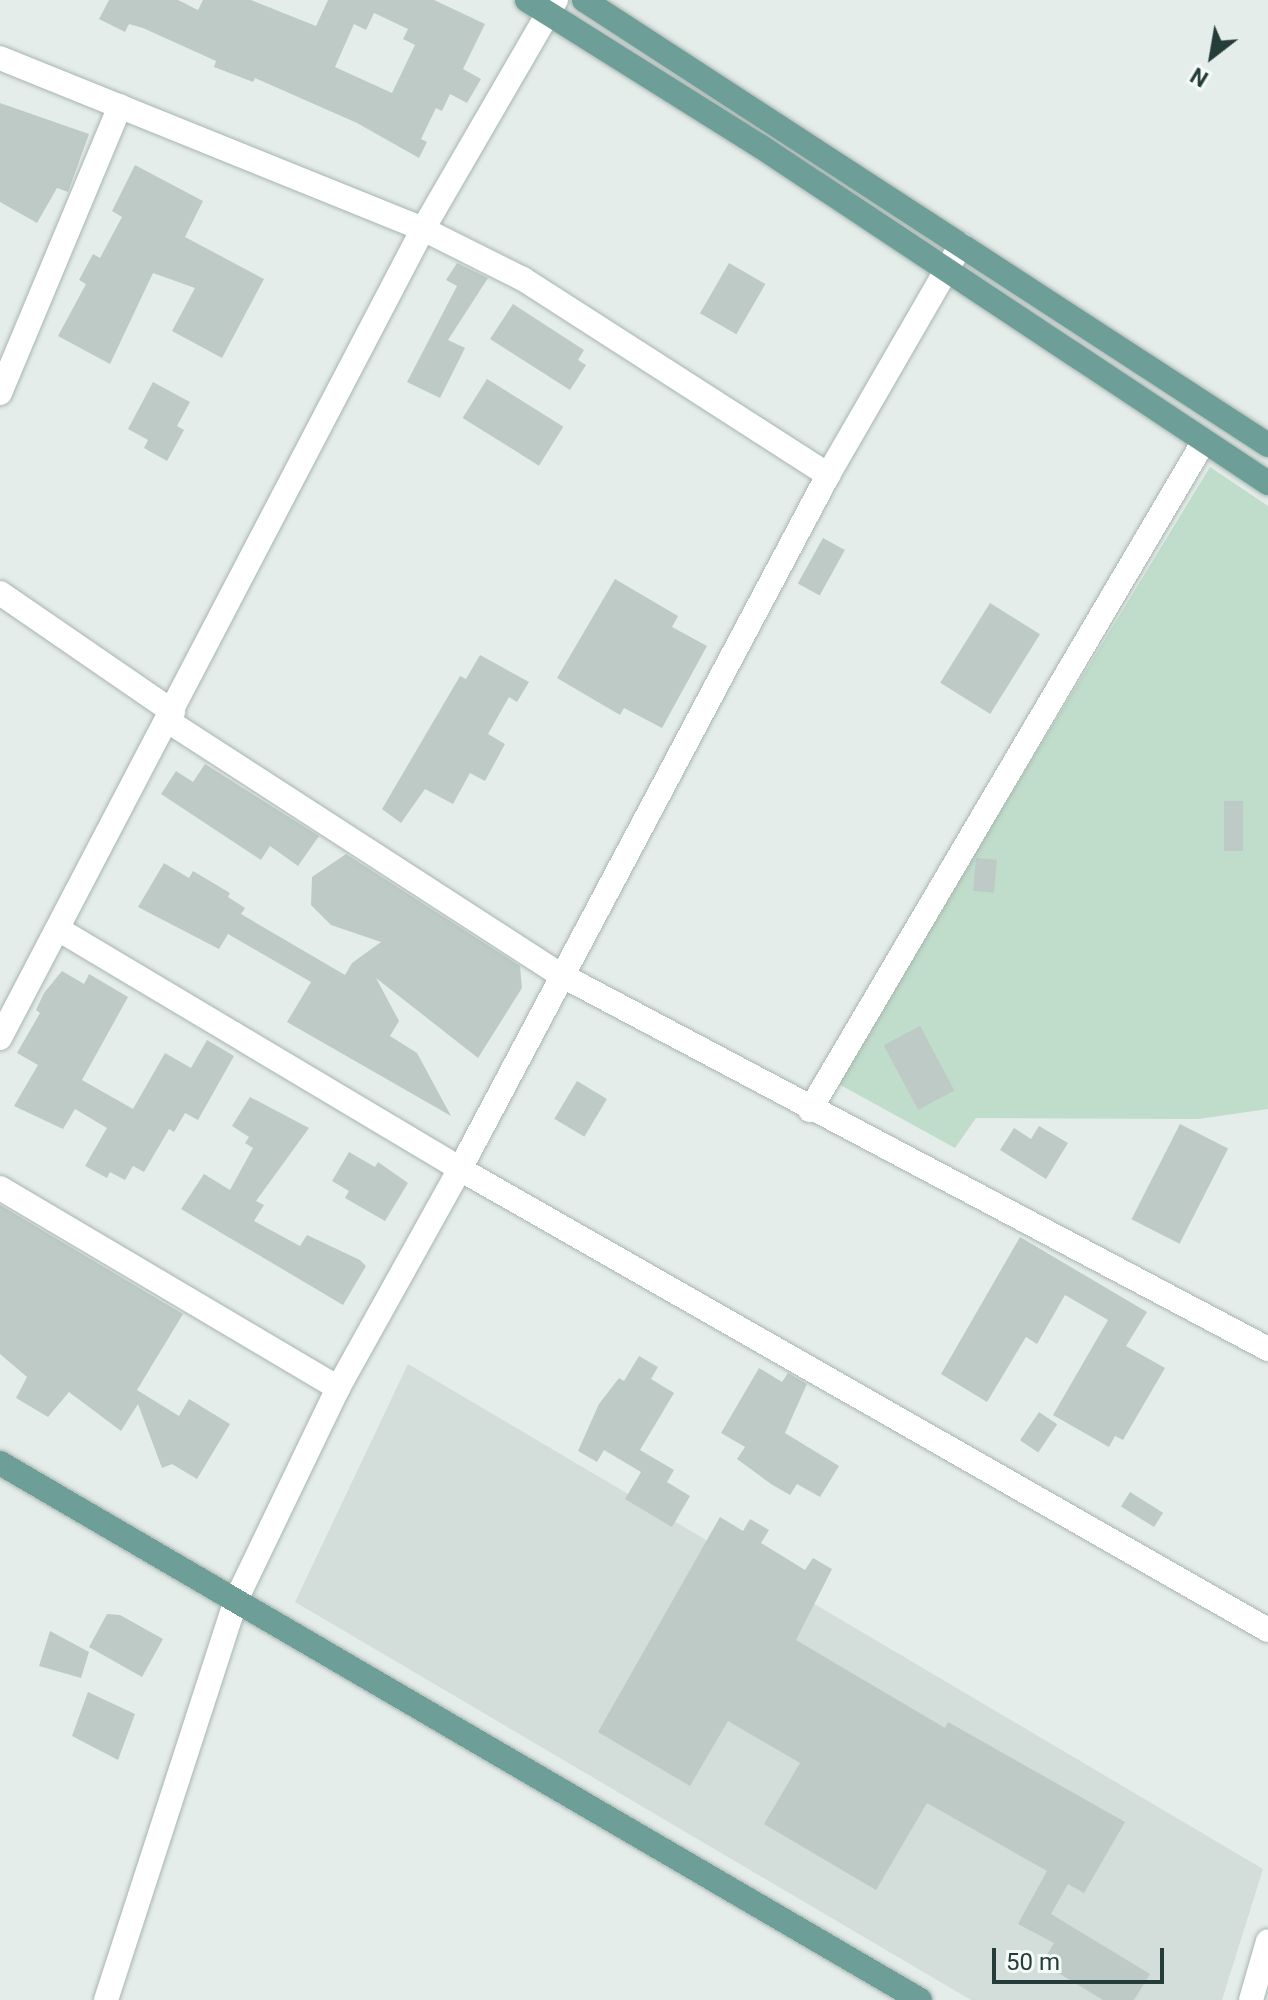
<!DOCTYPE html>
<style>
body{margin:0}
#map{position:relative;width:1268px;height:2000px;overflow:hidden;background:#e5edea;font-family:Roboto,sans-serif}
div>[style]{position:absolute}
.built>*{inset:0;background:#d3ddd9}
.green>*{inset:0;background:#c0dcca}
.building>*{inset:0;background:#bdcac6;transform-origin:0 0}
.roads{filter:drop-shadow(0 0 2px #a8b5b1) drop-shadow(0 0 2px #a8b5b1)}
.minor>*{height:24px;margin:-12px;padding:0 12px;transform-origin:12px;border-radius:12px;background:#fff}
.major>*{height:24px;margin:-12px;padding:0 12px;transform-origin:12px;border-radius:12px;background:#6d9e97}
span{translate:-50% -50%;white-space:nowrap;text-align:center;line-height:1.15;-webkit-text-stroke:6px #f5f9f8;paint-order:stroke}
.north{position:absolute;left:1172px;top:16px;width:80px;height:80px;-webkit-text-stroke:6px #f5f9f8;paint-order:stroke;rotate:211deg;font-size:22px;font-weight:700;line-height:32px;text-align:center;color:#253d39}
.north::after{content:'';display:block;margin:auto;width:28px;height:36px;background:#253d39;clip-path:polygon(50% 0,100% 100%,50% 72%,0 100%)}
.scale{position:absolute;left:992px;top:1948px;width:172px;height:36px;box-sizing:border-box;border:4px solid #253d39;border-top:0;padding-left:10px;font-size:24px;line-height:28px;white-space:nowrap;color:#253d39;-webkit-text-stroke:6px #f5f9f8;paint-order:stroke}
</style>
<div id="map">
<div class="built">
<div style="clip-path:polygon(408px 1364px,1263px 1869px,1222px 2000px,971px 2000px,295px 1602px)"></div>
</div>
<div class="green">
<div style="clip-path:polygon(1210px 467px,1268px 506px,1268px 1109px,1198px 1119px,976px 1118px,955px 1148px,835px 1082px)"></div>
</div>
<div class="building">
<div style="clip-path:polygon(evenodd,109px 0,178px 0,198px 10px,203px 0,251px 0,316px 26px,328px 0,434px 0,485px 24px,463px 69px,481px 79px,467px 103px,450px 94px,442px 111px,436px 108px,421px 139px,427px 142px,419px 158px,357px 123px,255px 78px,253px 82px,214px 67px,216px 61px,143px 28px,129px 24px,125px 32px,99px 19px,109px 0,374px 13px,408px 29px,403px 39px,415px 45px,392px 93px,335px 67px,354px 24px,366px 30px,374px 13px)"></div>
<div style="clip-path:polygon(0 103px,89px 134px,68px 192px,57px 188px,37px 223px,0 202px)"></div>
<div style="clip-path:polygon(135px 165px,203px 201px,185px 237px,264px 279px,222px 358px,172px 331px,195px 288px,153px 273px,110px 364px,58px 336px,86px 284px,79px 280px,93px 254px,100px 258px,122px 217px,112px 211px)"></div>
<div style="clip-path:polygon(457px 263px,488px 278px,448px 340px,465px 348px,440px 398px,407px 382px,457px 286px,446px 280px)"></div>
<div style="left:729px;top:263px;width:42px;height:58px;rotate:30deg"></div>
<div style="clip-path:polygon(513px 304px,584px 350px,578px 360px,586px 365px,570px 390px,490px 339px)"></div>
<div style="left:487px;top:379px;width:90px;height:46px;rotate:32deg"></div>
<div style="clip-path:polygon(153px 382px,190px 402px,177px 426px,184px 430px,167px 461px,144px 448px,148px 440px,128px 429px)"></div>
<div style="left:823px;top:538px;width:25px;height:52px;rotate:29deg"></div>
<div style="clip-path:polygon(615px 579px,678px 616px,672px 627px,707px 646px,662px 728px,624px 708px,620px 715px,557px 678px)"></div>
<div style="left:990px;top:603px;width:59px;height:94px;rotate:32deg"></div>
<div style="clip-path:polygon(480px 655px,529px 682px,517px 702px,509px 697px,488px 734px,505px 744px,485px 781px,470px 773px,453px 804px,425px 789px,401px 823px,382px 809px,460px 676px,466px 679px)"></div>
<div style="clip-path:polygon(205px 764px,319px 836px,298px 866px,270px 846px,261px 860px,161px 794px,176px 771px,193px 782px)"></div>
<div style="left:1224px;top:801px;width:19px;height:50px"></div>
<div style="clip-path:polygon(346px 854px,520px 966px,522px 988px,478px 1058px,376px 978px,399px 1021px,390px 1036px,417px 1053px,451px 1116px,287px 1022px,311px 982px,228px 934px,219px 949px,138px 907px,164px 863px,189px 878px,193px 871px,230px 893px,228px 897px,245px 908px,241px 914px,345px 975px,352px 963px,381px 942px,331px 925px,311px 905px,312px 877px)"></div>
<div style="left:976px;top:858px;width:21px;height:33px;rotate:5deg"></div>
<div style="clip-path:polygon(62px 971px,84px 984px,89px 974px,128px 997px,82px 1080px,133px 1109px,165px 1053px,191px 1068px,207px 1040px,234px 1056px,198px 1120px,185px 1113px,174px 1132px,169px 1129px,144px 1172px,133px 1166px,125px 1180px,110px 1172px,107px 1178px,85px 1166px,107px 1128px,75px 1109px,63px 1129px,14px 1106px,38px 1065px,17px 1053px,40px 1013px,36px 1010px,44px 993px)"></div>
<div style="left:920px;top:1026px;width:73px;height:41px;rotate:62deg"></div>
<div style="left:577px;top:1081px;width:35px;height:44px;rotate:31deg"></div>
<div style="clip-path:polygon(250px 1097px,309px 1128px,256px 1201px,264px 1205px,254px 1221px,300px 1246px,307px 1235px,360px 1260px,366px 1266px,343px 1305px,181px 1209px,204px 1174px,230px 1190px,253px 1148px,245px 1143px,249px 1137px,232px 1126px)"></div>
<div style="left:1180px;top:1124px;width:54px;height:107px;rotate:27deg"></div>
<div style="clip-path:polygon(1039px 1126px,1068px 1143px,1046px 1179px,1000px 1150px,1014px 1128px,1031px 1139px)"></div>
<div style="clip-path:polygon(349px 1152px,375px 1167px,378px 1162px,408px 1183px,385px 1221px,345px 1198px,349px 1191px,332px 1181px)"></div>
<div style="clip-path:polygon(0 1205px,183px 1314px,137px 1390px,179px 1416px,189px 1399px,230px 1424px,197px 1479px,172px 1464px,162px 1468px,138px 1404px,121px 1431px,69px 1392px,48px 1417px,16px 1398px,27px 1377px,0 1354px)"></div>
<div style="clip-path:polygon(1020px 1237px,1147px 1312px,1126px 1346px,1165px 1368px,1123px 1440px,1115px 1436px,1109px 1447px,1053px 1415px,1108px 1320px,1065px 1295px,1037px 1344px,1026px 1337px,987px 1402px,941px 1374px)"></div>
<div style="clip-path:polygon(639px 1356px,658px 1367px,651px 1379px,674px 1393px,640px 1450px,674px 1470px,667px 1482px,690px 1496px,672px 1527px,625px 1499px,641px 1472px,604px 1450px,597px 1462px,578px 1451px,599px 1404px,619px 1378px,624px 1381px)"></div>
<div style="clip-path:polygon(759px 1368px,782px 1382px,788px 1373px,807px 1384px,785px 1433px,839px 1466px,820px 1497px,797px 1484px,790px 1495px,771px 1484px,737px 1459px,745px 1447px,721px 1433px)"></div>
<div style="left:1039px;top:1412px;width:22px;height:34px;rotate:34deg"></div>
<div style="left:1130px;top:1492px;width:39px;height:17px;rotate:32deg"></div>
<div style="clip-path:polygon(720px 1517px,743px 1531px,750px 1519px,769px 1530px,761px 1543px,805px 1570px,813px 1558px,832px 1569px,796px 1640px,945px 1728px,948px 1722px,1125px 1822px,1084px 1893px,1068px 1884px,1051px 1914px,1150px 1974px,1134px 2000px,1103px 2000px,1042px 1963px,1054px 1943px,1018px 1924px,1047px 1871px,927px 1803px,876px 1890px,764px 1824px,800px 1763px,728px 1721px,690px 1786px,598px 1732px)"></div>
<div style="clip-path:polygon(107px 1614px,120px 1615px,163px 1639px,142px 1677px,89px 1647px)"></div>
<div style="clip-path:polygon(50px 1631px,89px 1652px,81px 1678px,39px 1666px)"></div>
<div style="clip-path:polygon(88px 1692px,135px 1714px,118px 1760px,72px 1736px)"></div>
</div>
<div class="roads">
<div class="minor">
<div style="left:0;top:58px;width:456px;rotate:22deg"></div>
<div style="left:423px;top:229px;width:112px;rotate:26.6deg"></div>
<div style="left:523px;top:279px;width:363px;rotate:32.7deg"></div>
<div style="left:0;top:393px;width:311px;rotate:-67.3deg"></div>
<div style="left:0;top:593px;width:210px;rotate:34.5deg"></div>
<div style="left:168px;top:721px;width:468px;rotate:32.9deg"></div>
<div style="left:561px;top:975px;width:800px;rotate:27.88deg"></div>
<div style="left:58px;top:929px;width:468px;rotate:30.8deg"></div>
<div style="left:460px;top:1169px;width:930px;rotate:29.71deg"></div>
<div style="left:0;top:1038px;width:913px;rotate:-62.4deg"></div>
<div style="left:423px;top:229px;width:265px;rotate:-59.9deg"></div>
<div style="left:810px;top:1110px;width:776px;rotate:-59.5deg"></div>
<div style="left:0;top:1188px;width:393px;rotate:30.6deg"></div>
<div style="left:106px;top:2000px;width:423px;rotate:-72deg"></div>
<div style="left:237px;top:1598px;width:233px;rotate:-64.3deg"></div>
<div style="left:338px;top:1388px;width:251px;rotate:-60.9deg"></div>
<div style="left:460px;top:1169px;width:786px;rotate:-62.06deg"></div>
<div style="left:828px;top:475px;width:266px;rotate:-60deg"></div>
<div style="left:1251px;top:2000px;width:61px;rotate:-73.9deg"></div>
</div>
<div class="major">
<div style="left:527px;top:0;width:275px;rotate:32.1deg"></div>
<div style="left:760px;top:146px;width:610px;rotate:33.56deg"></div>
<div style="left:584px;top:0;width:816px;rotate:33.05deg"></div>
<div style="left:0;top:1463px;width:1065px;rotate:30.27deg"></div>
</div>
</div>
<div class="north">N</div>
<div class="scale">50 m</div>
</div>
